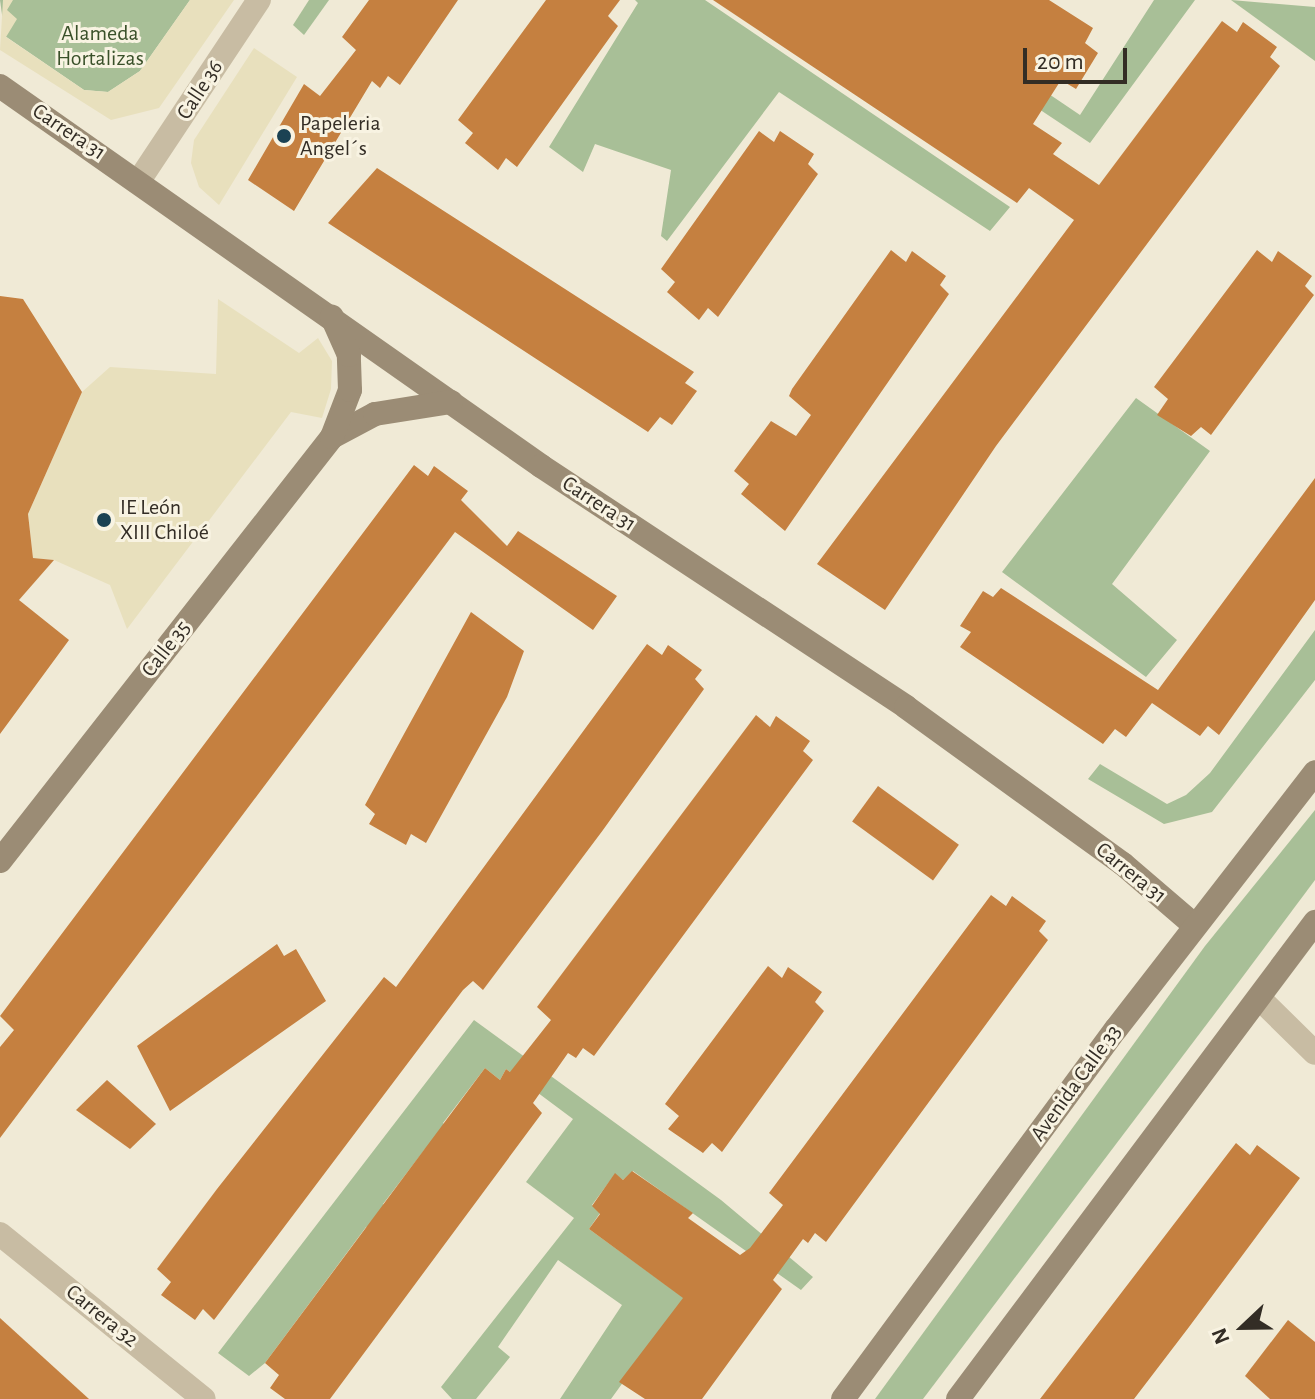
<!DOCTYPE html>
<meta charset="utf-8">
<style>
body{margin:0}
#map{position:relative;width:1315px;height:1399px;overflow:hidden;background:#f0ead6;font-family:"Alegreya Sans",sans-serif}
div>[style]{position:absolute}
.green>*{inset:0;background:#a8bf97}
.plaza>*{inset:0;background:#e8e0bd}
.building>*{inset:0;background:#c58040;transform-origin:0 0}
.street>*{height:24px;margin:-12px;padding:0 12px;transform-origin:12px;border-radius:12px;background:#c8bca3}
.secondary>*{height:24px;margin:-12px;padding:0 12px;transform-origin:12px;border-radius:12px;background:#9b8c75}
.dots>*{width:22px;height:22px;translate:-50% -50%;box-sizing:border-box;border:4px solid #f8f3e2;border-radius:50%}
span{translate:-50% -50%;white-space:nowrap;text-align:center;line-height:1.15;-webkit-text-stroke:6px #f8f3e2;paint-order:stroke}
.park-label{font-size:22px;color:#395029}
.street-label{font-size:22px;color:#332d25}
.poi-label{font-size:22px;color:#332d25}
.left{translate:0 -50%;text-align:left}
.north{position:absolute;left:1203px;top:1287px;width:80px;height:80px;-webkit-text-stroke:6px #f8f3e2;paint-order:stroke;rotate:248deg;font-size:22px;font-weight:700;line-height:32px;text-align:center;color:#332d25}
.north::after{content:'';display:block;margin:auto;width:28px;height:36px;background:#332d25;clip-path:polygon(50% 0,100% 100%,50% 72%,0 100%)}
.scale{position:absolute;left:1023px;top:48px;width:104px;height:36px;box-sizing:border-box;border:4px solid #332d25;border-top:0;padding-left:10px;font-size:24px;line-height:28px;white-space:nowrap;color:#332d25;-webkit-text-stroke:6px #f8f3e2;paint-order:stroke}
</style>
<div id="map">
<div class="green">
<div style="clip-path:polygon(0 0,190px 0,140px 71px,108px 92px,84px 90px,5px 36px)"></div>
<div style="clip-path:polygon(309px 0,329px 0,304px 35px,293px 25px)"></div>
<div style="clip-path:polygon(635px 0,705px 0,1010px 207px,990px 231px,779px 92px,667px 241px,661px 236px,671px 170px,595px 144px,583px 172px,549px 147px,638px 3px)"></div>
<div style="clip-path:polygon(875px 0,910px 0,1080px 115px,1154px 0,1195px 0,1090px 143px)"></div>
<div style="clip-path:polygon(1231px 0,1315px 7px,1315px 61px)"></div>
<div style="clip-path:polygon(1136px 398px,1210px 451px,1112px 584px,1177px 640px,1146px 677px,1002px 572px)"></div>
<div style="clip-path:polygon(1315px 630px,1315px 680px,1212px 812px,1164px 824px,1088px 779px,1100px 764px,1167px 804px,1186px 795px,1210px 773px)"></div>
<div style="clip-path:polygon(1315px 810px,1315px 880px,1241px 979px,923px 1399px,875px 1399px,1205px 946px)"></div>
<div style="clip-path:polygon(474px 1020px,721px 1200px,813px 1277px,801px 1290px,633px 1171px,623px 1180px,615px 1174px,592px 1205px,600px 1213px,589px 1229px,684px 1298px,611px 1399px,560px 1399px,622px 1305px,558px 1260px,498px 1347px,510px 1357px,476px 1399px,452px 1399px,441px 1387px,574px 1218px,526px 1182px,573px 1119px,506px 1069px,500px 1080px,485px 1068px,443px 1123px,456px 1137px,425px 1149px,383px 1204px,396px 1218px,366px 1227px,265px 1363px,249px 1376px,218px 1353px)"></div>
</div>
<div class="plaza">
<div style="clip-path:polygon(3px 0,13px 0,7px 10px,17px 19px,6px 37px,84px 90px,108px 92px,140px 71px,190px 0,234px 0,159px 108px,111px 120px,0 50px)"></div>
<div style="clip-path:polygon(254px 48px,297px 77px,219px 205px,199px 187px,191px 163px,194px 140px)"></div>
<div style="clip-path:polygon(218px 299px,299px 353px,318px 338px,332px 361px,331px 389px,322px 418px,291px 412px,127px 629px,110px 585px,54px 560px,33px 558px,28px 514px,82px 392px,110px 367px,216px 374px)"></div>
</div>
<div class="building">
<div style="clip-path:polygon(369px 0,458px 0,400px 85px,388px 76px,380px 88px,372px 81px,294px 211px,248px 180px,304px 84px,320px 96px,356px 50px,342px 37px)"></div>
<div style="clip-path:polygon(546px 0,620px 0,608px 16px,618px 26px,517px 167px,506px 158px,498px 170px,465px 143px,473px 133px,458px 120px)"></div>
<div style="clip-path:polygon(713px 0,1049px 0,1093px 28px,1085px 43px,1098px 53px,1076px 89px,1061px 80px,1033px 124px,1062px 143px,1053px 154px,1099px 185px,1222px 21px,1237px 32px,1243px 22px,1277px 47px,1270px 57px,1280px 66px,996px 446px,885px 610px,817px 564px,1074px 220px,1029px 188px,1017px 203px)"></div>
<div style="clip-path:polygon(759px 131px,774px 142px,780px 131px,814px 154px,808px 164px,818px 174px,718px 317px,708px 308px,699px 320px,667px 292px,675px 282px,661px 269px)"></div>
<div style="clip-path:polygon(377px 168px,694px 372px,685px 383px,697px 391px,672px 425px,660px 417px,648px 432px,328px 223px)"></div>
<div style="clip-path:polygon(891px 250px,906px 262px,912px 251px,946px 276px,940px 285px,949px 294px,785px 531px,741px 494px,749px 484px,734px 471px,771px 421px,796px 436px,811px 415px,789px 396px,792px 389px)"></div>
<div style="clip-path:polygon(1257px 250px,1272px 262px,1278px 251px,1312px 276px,1305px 286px,1314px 295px,1211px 435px,1201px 427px,1191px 436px,1157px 415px,1168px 399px,1154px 387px)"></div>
<div style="clip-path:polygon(0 296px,23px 299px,82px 392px,28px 514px,33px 558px,54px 560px,19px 600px,69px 640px,0 734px)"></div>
<div style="clip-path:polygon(414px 465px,428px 476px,434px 466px,468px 491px,461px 500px,507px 546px,518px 531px,617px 596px,593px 630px,455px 532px,0 1138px,0 1047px,14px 1030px,0 1016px)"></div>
<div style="clip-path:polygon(1315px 478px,1315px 600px,1219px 735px,1208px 726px,1200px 736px,1152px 703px,1126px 737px,1115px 729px,1103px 744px,960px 647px,971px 632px,960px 626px,983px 591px,993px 597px,1001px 588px,1158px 690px)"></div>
<div style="clip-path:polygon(471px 612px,524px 651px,507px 697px,426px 843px,411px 834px,406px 845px,369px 824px,375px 814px,365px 805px)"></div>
<div style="clip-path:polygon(647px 644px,662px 655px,668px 645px,702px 670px,695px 679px,704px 689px,603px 830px,483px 990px,473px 981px,463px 990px,214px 1320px,203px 1309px,195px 1320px,161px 1295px,171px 1282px,157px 1269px,217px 1189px,384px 977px,396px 987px)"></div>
<div style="clip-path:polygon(756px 715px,770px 727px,776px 716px,810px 741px,803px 751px,813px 760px,594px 1056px,583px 1048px,576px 1058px,568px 1053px,533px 1103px,542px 1113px,330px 1399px,285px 1399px,270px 1388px,279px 1375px,265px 1363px,485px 1068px,500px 1080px,506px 1069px,510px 1072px,551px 1020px,537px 1007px)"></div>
<div style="left:878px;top:786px;width:100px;height:44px;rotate:36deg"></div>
<div style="clip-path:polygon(991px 895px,1006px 906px,1012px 896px,1046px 921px,1039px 931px,1048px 940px,826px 1242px,815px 1233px,808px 1243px,803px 1239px,773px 1280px,782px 1289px,702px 1399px,645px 1399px,619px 1382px,683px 1298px,589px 1229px,600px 1214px,592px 1206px,615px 1173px,623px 1180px,632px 1171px,693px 1213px,688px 1218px,740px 1255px,750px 1248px,783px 1205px,769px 1193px)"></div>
<div style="clip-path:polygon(277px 944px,284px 956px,296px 949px,326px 1001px,170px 1111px,137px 1046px)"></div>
<div style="clip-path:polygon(768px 966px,782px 978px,788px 967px,822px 992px,815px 1002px,824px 1011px,722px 1152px,712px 1143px,703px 1153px,668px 1129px,679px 1116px,665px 1104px)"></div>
<div style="clip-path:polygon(107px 1080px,156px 1124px,130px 1149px,76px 1110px)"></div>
<div style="clip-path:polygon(1236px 1143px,1250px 1155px,1257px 1145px,1300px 1178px,1189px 1327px,1134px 1399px,1040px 1399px)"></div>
<div style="clip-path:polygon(0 1318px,89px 1399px,0 1399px)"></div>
<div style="clip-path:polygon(1288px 1320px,1315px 1342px,1315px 1399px,1270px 1399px,1245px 1376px)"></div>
</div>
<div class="street">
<div style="left:140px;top:179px;width:215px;rotate:-56.4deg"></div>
<div style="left:1259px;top:998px;width:78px;rotate:44.5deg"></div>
<div style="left:0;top:1234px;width:262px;rotate:39deg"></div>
</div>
<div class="secondary">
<div style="left:0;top:86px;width:661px;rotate:35.08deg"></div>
<div style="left:541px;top:466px;width:437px;rotate:33.4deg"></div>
<div style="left:906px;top:707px;width:268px;rotate:35.9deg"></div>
<div style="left:1123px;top:864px;width:95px;rotate:40.7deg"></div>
<div style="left:332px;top:437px;width:49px;rotate:-28.1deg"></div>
<div style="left:375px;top:414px;width:77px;rotate:-9deg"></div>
<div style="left:0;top:861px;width:539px;rotate:-51.94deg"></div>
<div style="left:332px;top:437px;width:50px;rotate:-69deg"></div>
<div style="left:350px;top:390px;width:35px;rotate:-92deg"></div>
<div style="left:349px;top:355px;width:42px;rotate:-114.1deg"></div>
<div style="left:843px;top:1399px;width:460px;rotate:-53.6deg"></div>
<div style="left:1116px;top:1029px;width:325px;rotate:-52.2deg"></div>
<div style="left:958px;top:1399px;width:596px;rotate:-53.19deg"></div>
</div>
<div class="dots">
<div style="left:284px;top:136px;background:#1b4253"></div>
<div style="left:104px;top:520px;background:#1b4253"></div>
</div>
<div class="park-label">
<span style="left:100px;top:46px">Alameda<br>Hortalizas</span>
</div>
<div class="street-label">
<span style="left:200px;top:90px;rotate:-57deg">Calle 36</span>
<span style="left:69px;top:132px;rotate:34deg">Carrera 31</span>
<span style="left:599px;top:504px;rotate:33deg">Carrera 31</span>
<span style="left:166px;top:649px;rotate:-52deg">Calle 35</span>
<span style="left:1131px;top:873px;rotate:39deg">Carrera 31</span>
<span style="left:1076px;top:1083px;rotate:-54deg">Avenida Calle 33</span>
<span style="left:102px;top:1316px;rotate:39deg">Carrera 32</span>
</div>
<div class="poi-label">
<span class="left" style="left:300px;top:136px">Papeleria<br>Angel´s</span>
<span class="left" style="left:120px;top:520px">IE León<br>XIII Chiloé</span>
</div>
<div class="north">N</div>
<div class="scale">20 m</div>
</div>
